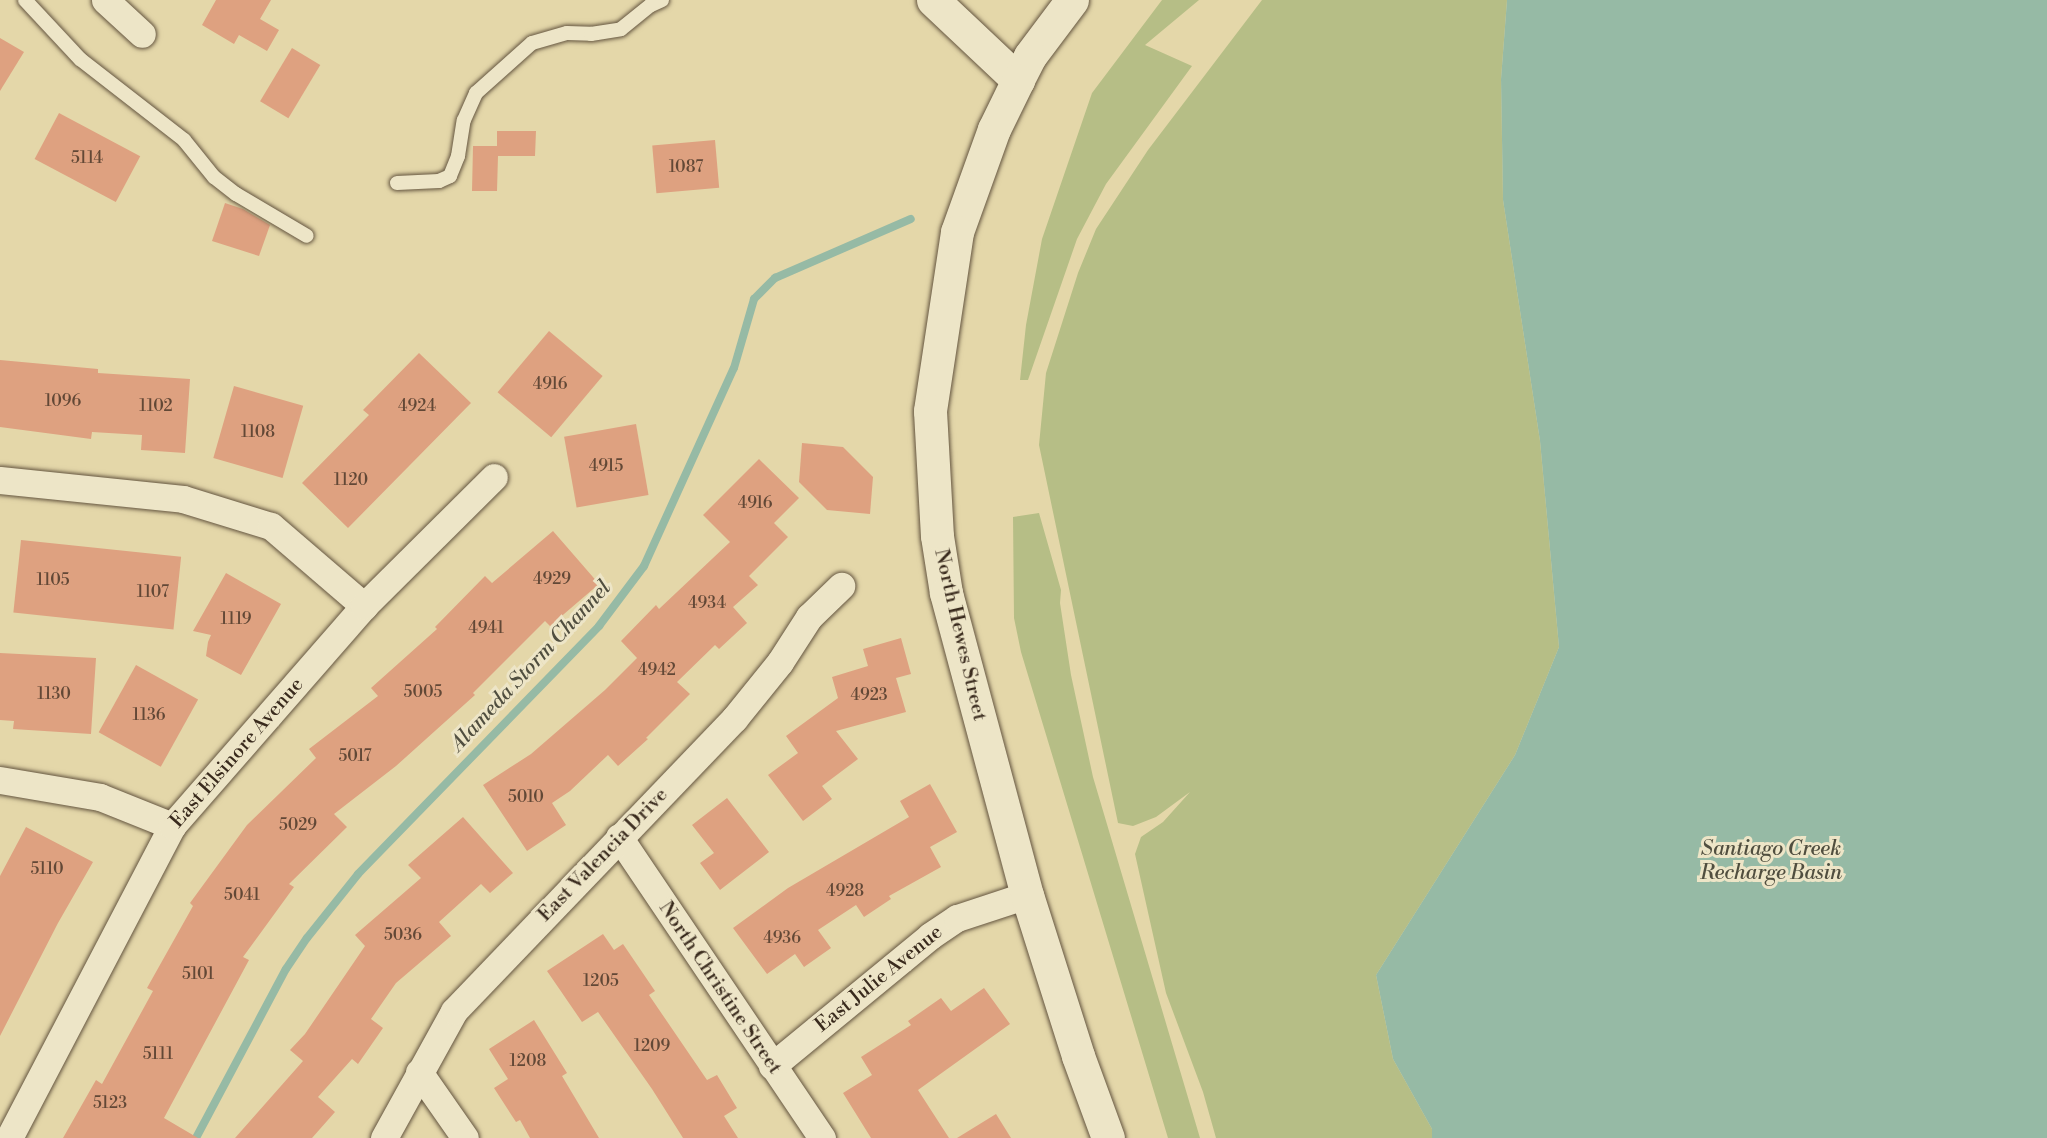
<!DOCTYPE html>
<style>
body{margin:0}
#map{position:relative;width:2047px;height:1138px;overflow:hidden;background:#e4d7a9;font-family:"Libre Bodoni",serif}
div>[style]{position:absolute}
.green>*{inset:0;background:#b6be86}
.water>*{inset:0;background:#96baa5}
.stream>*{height:8px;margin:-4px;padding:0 4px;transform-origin:4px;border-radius:4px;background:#96baa5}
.building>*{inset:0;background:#dea180;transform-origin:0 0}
.roads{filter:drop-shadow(0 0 2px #645540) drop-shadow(0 0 2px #645540)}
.lane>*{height:14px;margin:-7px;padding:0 7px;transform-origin:7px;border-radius:7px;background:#ede5c7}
.street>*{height:27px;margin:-13.5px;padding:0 13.5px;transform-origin:13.5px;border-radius:13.5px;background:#ede5c7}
.secondary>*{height:33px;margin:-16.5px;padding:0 16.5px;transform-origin:16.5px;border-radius:16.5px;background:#ede5c7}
span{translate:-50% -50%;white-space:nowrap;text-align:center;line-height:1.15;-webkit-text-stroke:6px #ede5c7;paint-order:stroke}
.number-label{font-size:16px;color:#624836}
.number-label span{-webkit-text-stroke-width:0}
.street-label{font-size:20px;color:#392a1d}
.water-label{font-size:21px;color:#504e3f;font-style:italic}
</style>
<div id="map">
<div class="green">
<div style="clip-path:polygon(1162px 0,1199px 0,1145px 45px,1192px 66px,1106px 184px,1077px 239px,1028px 380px,1020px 380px,1026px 325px,1042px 239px,1092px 93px)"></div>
<div style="clip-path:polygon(1262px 0,1507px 0,1501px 79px,1503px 200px,1540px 441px,1559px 647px,1515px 755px,1376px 975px,1393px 1059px,1432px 1129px,1432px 1138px,1216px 1138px,1203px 1092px,1166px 993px,1135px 854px,1141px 837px,1163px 822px,1190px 792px,1156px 817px,1133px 826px,1118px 823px,1039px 445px,1046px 373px,1078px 273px,1096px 229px,1148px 150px)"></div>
<div style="clip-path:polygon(1039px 513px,1061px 590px,1060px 603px,1071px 675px,1093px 777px,1200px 1138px,1168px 1138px,1021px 652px,1014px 618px,1013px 517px)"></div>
</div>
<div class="water">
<div style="clip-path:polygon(1507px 0,2047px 0,2047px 1138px,1432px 1138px,1432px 1129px,1393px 1059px,1376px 975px,1515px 755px,1559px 647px,1540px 441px,1503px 200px,1501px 79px)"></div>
</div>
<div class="stream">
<div style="left:196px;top:1138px;width:191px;rotate:-62deg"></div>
<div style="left:286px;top:969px;width:37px;rotate:-56deg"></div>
<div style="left:307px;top:938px;width:82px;rotate:-51.4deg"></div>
<div style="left:358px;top:874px;width:346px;rotate:-45.8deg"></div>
<div style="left:599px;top:626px;width:75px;rotate:-53.1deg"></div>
<div style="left:644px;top:566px;width:217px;rotate:-65.6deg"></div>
<div style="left:734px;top:368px;width:72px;rotate:-73.8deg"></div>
<div style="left:754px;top:299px;width:30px;rotate:-45deg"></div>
<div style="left:775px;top:278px;width:148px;rotate:-23.5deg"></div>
</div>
<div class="building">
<div style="clip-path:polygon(216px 0,271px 0,260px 19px,279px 30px,267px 51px,239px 35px,234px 44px,202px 25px)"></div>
<div style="clip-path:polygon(0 38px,24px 52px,0 91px)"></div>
<div style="left:292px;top:48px;width:33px;height:62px;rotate:31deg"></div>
<div style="left:59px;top:113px;width:92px;height:52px;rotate:28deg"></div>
<div style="clip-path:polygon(497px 131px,536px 131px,535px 156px,498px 156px,497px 191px,472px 191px,473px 146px,497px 146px)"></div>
<div style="left:715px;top:140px;width:48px;height:63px;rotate:85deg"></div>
<div style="clip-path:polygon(225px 203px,243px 209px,270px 225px,259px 256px,212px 241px)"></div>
<div style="left:549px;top:331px;width:70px;height:80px;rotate:40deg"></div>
<div style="clip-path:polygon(419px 353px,471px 403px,348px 528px,302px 483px,369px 415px,363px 410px)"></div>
<div style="clip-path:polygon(0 360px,98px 369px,98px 373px,190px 379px,185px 453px,141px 450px,142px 435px,92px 432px,91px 439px,0 427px)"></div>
<div style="left:234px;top:386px;width:72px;height:75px;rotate:16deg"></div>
<div style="left:636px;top:424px;width:72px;height:73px;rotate:80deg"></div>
<div style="clip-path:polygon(802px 443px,843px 447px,873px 477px,870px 514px,827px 510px,799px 482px)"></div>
<div style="clip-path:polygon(759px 459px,799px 498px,774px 523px,788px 537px,749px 576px,758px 585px,733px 607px,747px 623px,719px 649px,715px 645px,677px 682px,690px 694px,646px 738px,648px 739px,618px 766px,608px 755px,570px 791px,552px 803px,566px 825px,527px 851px,483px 785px,531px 754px,605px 690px,637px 658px,621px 641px,656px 605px,659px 609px,730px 542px,703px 515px)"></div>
<div style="clip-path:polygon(553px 531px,599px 584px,550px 626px,545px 621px,473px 693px,475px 695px,396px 766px,334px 814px,347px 827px,289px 884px,294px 887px,243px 957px,249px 960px,164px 1118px,198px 1138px,63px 1138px,96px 1080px,102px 1084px,153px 991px,147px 988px,193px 906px,190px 903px,247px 825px,316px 758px,309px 749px,378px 696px,371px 688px,437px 629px,435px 627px,485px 576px,492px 583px)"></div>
<div style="left:21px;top:540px;width:161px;height:73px;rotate:6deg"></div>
<div style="clip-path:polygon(226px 573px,281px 604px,241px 675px,206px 656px,208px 642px,211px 635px,193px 631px)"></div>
<div style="clip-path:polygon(901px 638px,911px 674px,896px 678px,906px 712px,836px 731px,858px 759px,822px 786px,832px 799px,803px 821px,768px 775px,798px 753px,786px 736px,838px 698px,832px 677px,868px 666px,863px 649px)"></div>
<div style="clip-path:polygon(0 653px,96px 658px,91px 734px,13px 729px,14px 721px,0 720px)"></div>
<div style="left:136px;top:665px;width:71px;height:77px;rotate:29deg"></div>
<div style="clip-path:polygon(930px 784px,957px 832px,930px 847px,941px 867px,889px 896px,891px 899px,864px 917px,856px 905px,818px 930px,831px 948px,804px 967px,795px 954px,767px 974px,733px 928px,788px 888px,909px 817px,900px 801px)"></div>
<div style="clip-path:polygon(727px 798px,769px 852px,720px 890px,700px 863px,714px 853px,692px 825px)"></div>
<div style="clip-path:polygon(463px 817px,513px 873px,490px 893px,481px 884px,439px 922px,451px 936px,396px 983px,371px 1019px,383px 1028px,358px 1064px,352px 1059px,318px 1097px,335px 1112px,312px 1138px,235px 1138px,303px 1061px,290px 1050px,305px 1034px,365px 946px,355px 935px,421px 878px,408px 865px)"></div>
<div style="clip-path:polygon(26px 827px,93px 862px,58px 923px,0 1036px,0 876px)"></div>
<div style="clip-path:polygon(603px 934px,614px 950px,623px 944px,655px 991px,649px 995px,707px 1080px,717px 1075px,737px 1108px,724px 1116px,738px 1138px,683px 1138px,652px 1089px,598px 1012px,582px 1022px,547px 971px)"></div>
<div style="clip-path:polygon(984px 988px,1010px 1024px,918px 1090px,949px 1138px,871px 1138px,843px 1093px,872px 1075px,861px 1057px,911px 1025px,908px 1021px,941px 998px,951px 1011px)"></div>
<div style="clip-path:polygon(534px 1020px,567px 1073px,562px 1076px,599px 1138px,530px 1138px,520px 1120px,516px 1122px,494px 1088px,508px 1079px,489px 1049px)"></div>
<div style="clip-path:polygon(996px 1114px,1011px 1138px,957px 1138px)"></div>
</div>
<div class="roads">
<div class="lane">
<div style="left:25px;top:0;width:81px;rotate:47deg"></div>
<div style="left:80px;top:59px;width:132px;rotate:37.9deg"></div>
<div style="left:184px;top:140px;width:48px;rotate:51deg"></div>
<div style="left:214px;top:177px;width:28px;rotate:38deg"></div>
<div style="left:236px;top:194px;width:82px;rotate:30.6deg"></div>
<div style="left:397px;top:183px;width:42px;rotate:-2.7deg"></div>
<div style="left:439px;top:181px;width:12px;rotate:-24deg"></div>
<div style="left:450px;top:176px;width:22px;rotate:-68deg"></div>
<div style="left:458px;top:156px;width:36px;rotate:-81deg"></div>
<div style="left:464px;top:120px;width:30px;rotate:-66deg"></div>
<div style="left:476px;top:93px;width:75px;rotate:-41.8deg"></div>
<div style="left:532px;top:43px;width:36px;rotate:-16deg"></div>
<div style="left:567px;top:33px;width:24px;rotate:2deg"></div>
<div style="left:591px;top:34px;width:30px;rotate:-9deg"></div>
<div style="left:621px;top:29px;width:38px;rotate:-39deg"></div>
<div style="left:651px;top:5px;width:12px;rotate:-24deg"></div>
</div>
<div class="street">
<div style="left:105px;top:0;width:50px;rotate:42.6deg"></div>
<div style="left:0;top:480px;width:184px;rotate:5.9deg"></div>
<div style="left:183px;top:499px;width:92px;rotate:17.1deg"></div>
<div style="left:271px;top:526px;width:123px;rotate:40.7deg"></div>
<div style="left:0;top:780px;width:101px;rotate:9.6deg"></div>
<div style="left:100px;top:797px;width:78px;rotate:21.9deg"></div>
<div style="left:619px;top:837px;width:363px;rotate:56deg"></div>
<div style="left:772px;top:1066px;width:205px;rotate:-39.4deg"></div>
<div style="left:930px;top:936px;width:32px;rotate:-34deg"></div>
<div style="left:957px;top:918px;width:74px;rotate:-18.2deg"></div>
<div style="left:419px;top:1072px;width:80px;rotate:55.1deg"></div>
<div style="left:9px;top:1138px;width:352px;rotate:-62.4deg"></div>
<div style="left:172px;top:826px;width:292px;rotate:-48.9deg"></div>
<div style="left:364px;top:606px;width:183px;rotate:-44.8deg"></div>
<div style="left:384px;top:1138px;width:145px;rotate:-61.1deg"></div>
<div style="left:454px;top:1011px;width:405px;rotate:-46.2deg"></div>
<div style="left:734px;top:719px;width:73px;rotate:-51.1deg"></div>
<div style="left:780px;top:662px;width:54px;rotate:-57.2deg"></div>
<div style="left:809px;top:617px;width:45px;rotate:-44.1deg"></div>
</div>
<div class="secondary">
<div style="left:933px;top:0;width:117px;rotate:43.3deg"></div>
<div style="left:1072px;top:0;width:70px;rotate:126.9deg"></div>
<div style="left:1030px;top:56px;width:27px;rotate:117deg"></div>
<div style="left:1018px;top:80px;width:55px;rotate:116.1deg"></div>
<div style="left:994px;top:129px;width:109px;rotate:109.8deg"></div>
<div style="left:957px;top:232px;width:181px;rotate:98.6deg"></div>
<div style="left:930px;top:411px;width:125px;rotate:86.8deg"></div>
<div style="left:937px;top:536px;width:58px;rotate:81deg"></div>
<div style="left:946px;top:593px;width:313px;rotate:75deg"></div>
<div style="left:1027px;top:895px;width:169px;rotate:72.4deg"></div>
<div style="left:1078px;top:1056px;width:87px;rotate:69.9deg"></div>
</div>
</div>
<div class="number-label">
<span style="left:87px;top:158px">5114</span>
<span style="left:686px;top:167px">1087</span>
<span style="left:550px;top:384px">4916</span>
<span style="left:63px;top:401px">1096</span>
<span style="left:156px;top:406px">1102</span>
<span style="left:417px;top:406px">4924</span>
<span style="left:258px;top:432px">1108</span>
<span style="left:606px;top:466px">4915</span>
<span style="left:351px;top:480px">1120</span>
<span style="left:755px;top:503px">4916</span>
<span style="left:552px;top:579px">4929</span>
<span style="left:53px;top:580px">1105</span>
<span style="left:153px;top:592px">1107</span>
<span style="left:707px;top:603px">4934</span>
<span style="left:236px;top:619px">1119</span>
<span style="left:486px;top:628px">4941</span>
<span style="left:657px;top:670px">4942</span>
<span style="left:423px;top:692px">5005</span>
<span style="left:54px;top:694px">1130</span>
<span style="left:869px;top:695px">4923</span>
<span style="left:149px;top:715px">1136</span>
<span style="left:355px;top:756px">5017</span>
<span style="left:526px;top:797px">5010</span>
<span style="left:298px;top:825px">5029</span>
<span style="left:47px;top:869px">5110</span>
<span style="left:845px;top:891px">4928</span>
<span style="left:242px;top:895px">5041</span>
<span style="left:403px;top:935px">5036</span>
<span style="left:782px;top:938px">4936</span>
<span style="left:198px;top:974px">5101</span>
<span style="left:601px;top:981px">1205</span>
<span style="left:652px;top:1046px">1209</span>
<span style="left:158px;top:1054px">5111</span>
<span style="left:528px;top:1061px">1208</span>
<span style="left:110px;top:1103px">5123</span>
</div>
<div class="street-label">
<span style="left:960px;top:635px;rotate:77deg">North Hewes Street</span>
<span style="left:237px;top:753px;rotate:-49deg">East Elsinore Avenue</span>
<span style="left:603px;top:855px;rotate:-46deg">East Valencia Drive</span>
<span style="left:879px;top:979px;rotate:-39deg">East Julie Avenue</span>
<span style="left:720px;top:988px;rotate:56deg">North Christine Street</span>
</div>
<div class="water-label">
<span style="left:531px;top:666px;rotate:-47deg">Alameda Storm Channel</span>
<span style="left:1771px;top:861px">Santiago Creek<br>Recharge Basin</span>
</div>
</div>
